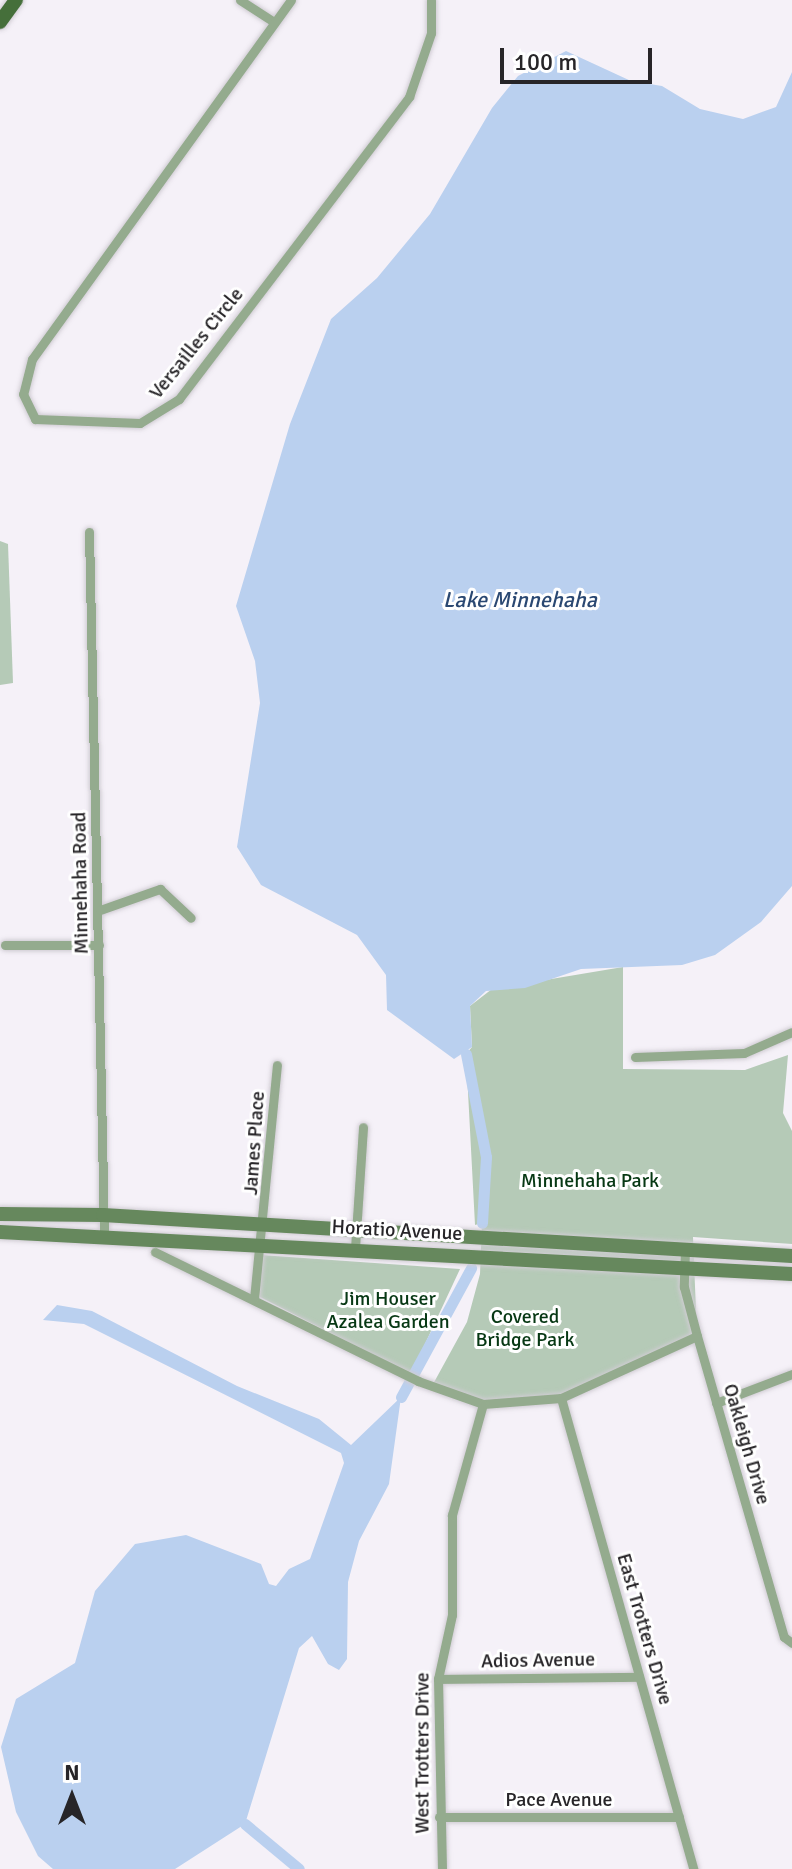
<!DOCTYPE html>
<style>
body{margin:0}
#map{position:relative;width:792px;height:1869px;overflow:hidden;background:#f5f1f8;font-family:Signika,sans-serif}
div>[style]{position:absolute}
.green>*{inset:0;background:#b5cab7}
.water>*{inset:0;background:#bad0ef}
.canal>*{height:11px;margin:-5.5px;padding:0 5.5px;transform-origin:5.5px;border-radius:5.5px;background:#bad0ef}
.roads{filter:drop-shadow(0 0 2px #d0ccd3) drop-shadow(0 0 2px #d0ccd3)}
.street>*{height:9px;margin:-4.5px;padding:0 4.5px;transform-origin:4.5px;border-radius:4.5px;background:#94ab8e}
.secondary>*{height:14px;margin:-7px;padding:0 7px;transform-origin:7px;border-radius:7px;background:#66885d}
.primary>*{height:14px;margin:-7px;padding:0 7px;transform-origin:7px;border-radius:7px;background:#456f3a}
span{translate:-50% -50%;white-space:nowrap;text-align:center;line-height:1.15;-webkit-text-stroke:6px #fff;paint-order:stroke}
.street-label{font-size:20px;color:#272528}
.park-label{font-size:20px;color:#073814}
.water-label{font-size:22px;color:#2a4872;font-style:italic}
.north{position:absolute;left:32px;top:1757px;width:80px;height:80px;-webkit-text-stroke:6px #fff;paint-order:stroke;rotate:0deg;font-size:22px;font-weight:700;line-height:32px;text-align:center;color:#272528}
.north::after{content:'';display:block;margin:auto;width:28px;height:36px;background:#272528;clip-path:polygon(50% 0,100% 100%,50% 72%,0 100%)}
.scale{position:absolute;left:500px;top:48px;width:152px;height:36px;box-sizing:border-box;border:4px solid #272528;border-top:0;padding-left:10px;font-size:24px;line-height:28px;white-space:nowrap;color:#272528;-webkit-text-stroke:6px #fff;paint-order:stroke}
</style>
<div id="map">
<div class="green">
<div style="clip-path:polygon(0 541px,8px 544px,13px 683px,0 685px)"></div>
<div style="clip-path:polygon(623px 967px,623px 1069px,745px 1070px,788px 1055px,783px 1113px,792px 1131px,792px 1244px,693px 1237px,697px 1336px,575px 1393px,499px 1406px,432px 1386px,467px 1322px,480px 1274px,482px 1223px,475px 1225px,466px 1054px,472px 1047px,470px 1006px,492px 989px)"></div>
<div style="clip-path:polygon(261px 1255px,460px 1269px,411px 1374px,260px 1297px)"></div>
</div>
<div class="water">
<div style="clip-path:polygon(566px 51px,631px 81px,662px 86px,700px 109px,743px 119px,776px 107px,792px 72px,792px 886px,761px 922px,715px 955px,682px 965px,581px 969px,525px 988px,486px 991px,470px 1006px,472px 1047px,454px 1059px,387px 1010px,386px 975px,357px 935px,261px 885px,237px 847px,260px 703px,255px 661px,236px 606px,290px 424px,331px 319px,377px 278px,430px 214px,492px 108px,518px 76px)"></div>
<div style="clip-path:polygon(57px 1305px,92px 1311px,237px 1386px,319px 1419px,351px 1445px,401px 1397px,389px 1484px,359px 1541px,348px 1582px,347px 1659px,339px 1670px,328px 1664px,312px 1636px,299px 1648px,245px 1824px,175px 1869px,53px 1869px,38px 1856px,16px 1812px,1px 1747px,16px 1699px,75px 1663px,95px 1591px,135px 1544px,186px 1535px,261px 1564px,269px 1584px,276px 1586px,289px 1569px,310px 1559px,344px 1463px,341px 1453px,84px 1324px,43px 1320px)"></div>
</div>
<div class="canal">
<div style="left:466px;top:1054px;width:105px;rotate:79deg"></div>
<div style="left:486px;top:1157px;width:66px;rotate:93.5deg"></div>
<div style="left:401px;top:1397px;width:147px;rotate:-61.5deg"></div>
<div style="left:245px;top:1824px;width:70px;rotate:39.8deg"></div>
</div>
<div class="roads">
<div class="street">
<div style="left:240px;top:0;width:40px;rotate:32.9deg"></div>
<div style="left:291px;top:0;width:443px;rotate:125.8deg"></div>
<div style="left:32px;top:359px;width:36px;rotate:104deg"></div>
<div style="left:23px;top:394px;width:28px;rotate:64deg"></div>
<div style="left:35px;top:419px;width:105px;rotate:2.2deg"></div>
<div style="left:140px;top:423px;width:46px;rotate:-31.6deg"></div>
<div style="left:179px;top:399px;width:380px;rotate:-52.7deg"></div>
<div style="left:409px;top:97px;width:68px;rotate:-71deg"></div>
<div style="left:431px;top:33px;width:33px;rotate:-90deg"></div>
<div style="left:89px;top:532px;width:701px;rotate:88.77deg"></div>
<div style="left:100px;top:910px;width:64px;rotate:-19.3deg"></div>
<div style="left:160px;top:889px;width:42px;rotate:43.1deg"></div>
<div style="left:5px;top:945px;width:94px"></div>
<div style="left:635px;top:1057px;width:109px;rotate:-2.1deg"></div>
<div style="left:744px;top:1053px;width:52px;rotate:-23.6deg"></div>
<div style="left:355px;top:1248px;width:121px;rotate:-86.2deg"></div>
<div style="left:685px;top:1250px;width:37px;rotate:92deg"></div>
<div style="left:684px;top:1287px;width:51px;rotate:75.1deg"></div>
<div style="left:697px;top:1336px;width:313px;rotate:73.9deg"></div>
<div style="left:784px;top:1637px;width:10px;rotate:37deg"></div>
<div style="left:155px;top:1252px;width:293px;rotate:26.1deg"></div>
<div style="left:418px;top:1381px;width:69px;rotate:19.5deg"></div>
<div style="left:483px;top:1404px;width:78px;rotate:-4.4deg"></div>
<div style="left:561px;top:1398px;width:149px;rotate:-24.5deg"></div>
<div style="left:254px;top:1299px;width:235px;rotate:-84.4deg"></div>
<div style="left:561px;top:1398px;width:489px;rotate:74.3deg"></div>
<div style="left:716px;top:1403px;width:81px;rotate:-20.9deg"></div>
<div style="left:438px;top:1679px;width:201px;rotate:-0.6deg"></div>
<div style="left:439px;top:1817px;width:240px"></div>
<div style="left:442px;top:1869px;width:190px;rotate:-91.2deg"></div>
<div style="left:438px;top:1679px;width:66px;rotate:-77.7deg"></div>
<div style="left:452px;top:1615px;width:100px;rotate:-90deg"></div>
<div style="left:452px;top:1515px;width:115px;rotate:-74.4deg"></div>
</div>
<div class="secondary">
<div style="left:0;top:1214px;width:103px;rotate:0.6deg"></div>
<div style="left:103px;top:1215px;width:690px;rotate:3.41deg"></div>
<div style="left:0;top:1232px;width:793px;rotate:3.04deg"></div>
</div>
<div class="primary">
<div style="left:0;top:22px;width:27px;rotate:-54deg"></div>
</div>
</div>
<div class="street-label">
<span style="left:196px;top:343px;rotate:-51deg">Versailles Circle</span>
<span style="left:80px;top:883px;rotate:-91deg">Minnehaha Road</span>
<span style="left:254px;top:1143px;rotate:-86deg">James Place</span>
<span style="left:397px;top:1230px;rotate:3deg">Horatio Avenue</span>
<span style="left:747px;top:1444px;rotate:74deg">Oakleigh Drive</span>
<span style="left:645px;top:1629px;rotate:74deg">East Trotters Drive</span>
<span style="left:538px;top:1660px;rotate:-1deg">Adios Avenue</span>
<span style="left:422px;top:1753px;rotate:-90deg">West Trotters Drive</span>
<span style="left:559px;top:1799px">Pace Avenue</span>
</div>
<div class="park-label">
<span style="left:590px;top:1180px">Minnehaha Park</span>
<span style="left:388px;top:1310px">Jim Houser<br>Azalea Garden</span>
<span style="left:525px;top:1328px">Covered<br>Bridge Park</span>
</div>
<div class="water-label">
<span style="left:520px;top:600px">Lake Minnehaha</span>
</div>
<div class="north">N</div>
<div class="scale">100 m</div>
</div>
